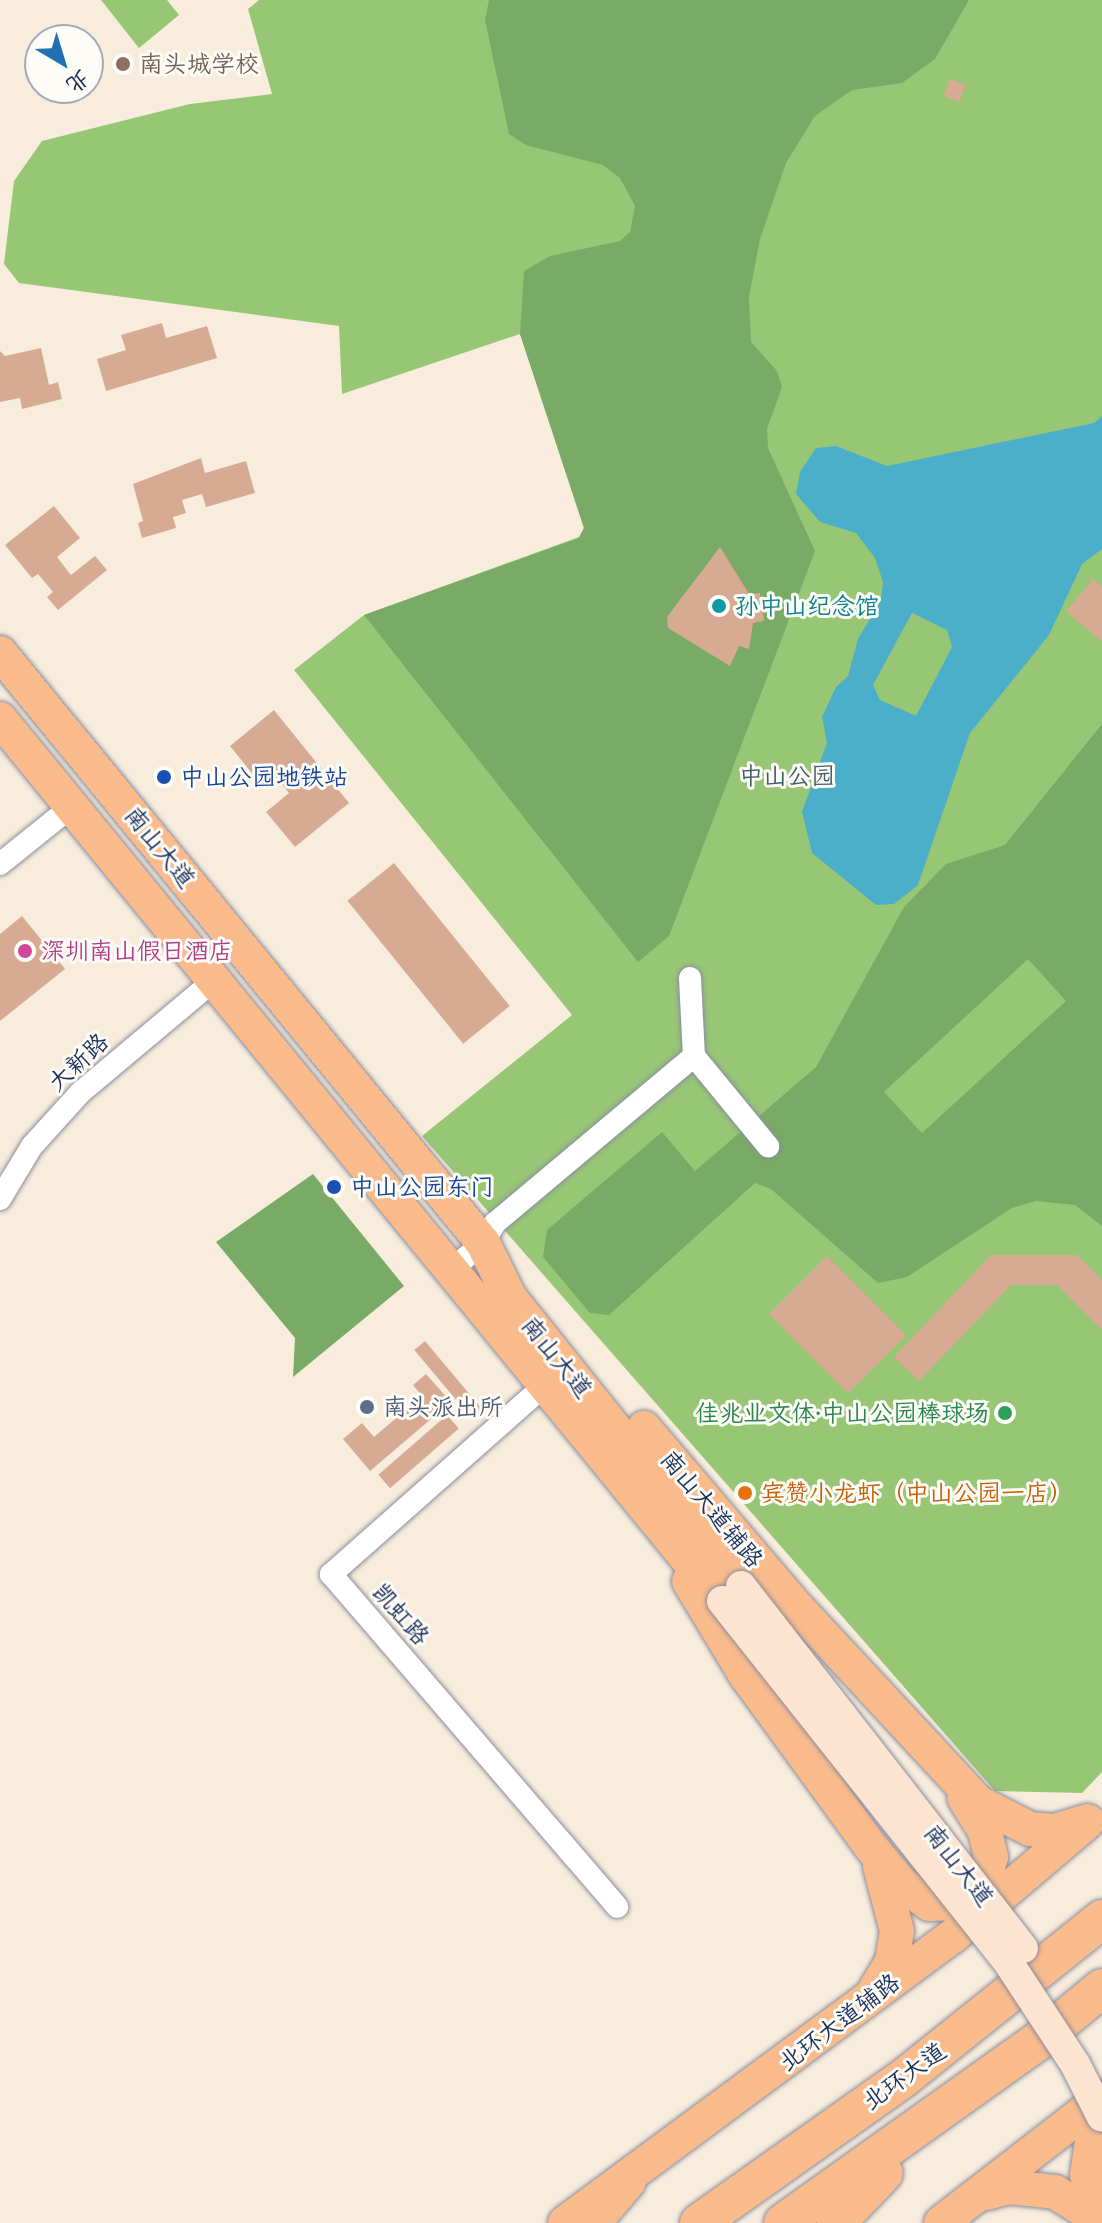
<!DOCTYPE html>
<meta charset="utf-8">
<style>
body{margin:0}
#map{position:relative;width:1102px;height:2223px;overflow:hidden;background:#f8eddd;font-family:Itim,"LXGW WenKai TC",sans-serif}
div>[style]{position:absolute}
.green>*{inset:0;background:#97c675}
.forest>*{inset:0;background:#79ab66}
.water>*{inset:0;background:#4bafca}
.building>*{inset:0;background:#d7ab93;transform-origin:0 0}
.roads{filter:drop-shadow(0 0 2px #8a8e9e) drop-shadow(0 0 2px #8a8e9e)}
.street>*{height:22px;margin:-11px;padding:0 11px;transform-origin:11px;border-radius:11px;background:#fff}
.primary>*{height:34px;margin:-17px;padding:0 17px;transform-origin:17px;border-radius:17px;background:#fabb8c}
.highway>*{height:38px;margin:-19px;padding:0 19px;transform-origin:19px;border-radius:19px;background:#fabb8c}
.bridges{filter:drop-shadow(0 0 2px #8a8e9e) drop-shadow(0 0 2px #8a8e9e)}
.secondary-bridge>*{height:30px;margin:-15px;padding:0 15px;transform-origin:15px;border-radius:15px;background:#fde4d1}
.dots>*{width:22px;height:22px;translate:-50% -50%;box-sizing:border-box;border:4px solid #fdfcf7;border-radius:50%}
span{translate:-50% -50%;white-space:nowrap;text-align:center;line-height:1.15;-webkit-text-stroke:6px #fdfcf7;paint-order:stroke}
.education-label{font-size:24px;color:#785e54}
.left{translate:0 -50%;text-align:left}
.culture-label{font-size:24px;color:#0d838f}
.park-label{font-size:24px;color:#405c65}
.transit-label{font-size:24px;color:#164399}
.street-label{font-size:24px;color:#1b2f5e}
.hotel-label{font-size:24px;color:#b23c85}
.service-label{font-size:24px;color:#4e5e75}
.leisure-label{font-size:24px;color:#27864d}
.right{translate:-100% -50%;text-align:right}
.food-label{font-size:24px;color:#c56008}
.north{position:absolute;left:24px;top:24px;width:80px;height:80px;box-sizing:border-box;background:#fdfcf7;border:2px solid #a3aaba;border-radius:50%;rotate:142deg;font-size:22px;font-weight:700;line-height:32px;text-align:center;color:#1b2f5e}
.north::after{content:'';display:block;margin:auto;width:28px;height:36px;background:#1f6fb2;clip-path:polygon(50% 0,100% 100%,50% 72%,0 100%)}
</style>
<div id="map">
<div class="green">
<div style="clip-path:polygon(101px 0,167px 0,179px 15px,139px 48px)"></div>
<div style="clip-path:polygon(259px 0,1102px 0,1102px 1772px,1082px 1793px,995px 1791px,422px 1136px,572px 1015px,294px 670px,364px 615px,579px 537px,584px 528px,520px 334px,342px 394px,339px 326px,19px 283px,4px 264px,14px 181px,42px 141px,190px 104px,272px 94px,248px 9px)"></div>
</div>
<div class="forest">
<div style="clip-path:polygon(489px 0,969px 0,935px 59px,902px 83px,852px 90px,815px 116px,786px 163px,760px 239px,749px 297px,751px 342px,777px 371px,782px 387px,767px 429px,768px 448px,815px 551px,669px 936px,638px 962px,364px 615px,579px 538px,584px 528px,520px 334px,524px 271px,550px 256px,620px 241px,630px 232px,635px 206px,620px 178px,603px 165px,526px 145px,509px 134px,485px 20px)"></div>
<div style="clip-path:polygon(evenodd,1102px 724px,1102px 1226px,1075px 1205px,1036px 1201px,1012px 1208px,907px 1277px,878px 1283px,771px 1189px,755px 1183px,609px 1315px,590px 1313px,543px 1257px,547px 1230px,662px 1132px,695px 1171px,816px 1067px,904px 907px,946px 864px,1005px 845px,1102px 724px,1028px 959px,1066px 1001px,922px 1133px,884px 1092px,1028px 959px)"></div>
<div style="clip-path:polygon(313px 1174px,404px 1286px,293px 1377px,295px 1338px,216px 1242px)"></div>
</div>
<div class="water">
<div style="clip-path:polygon(evenodd,1102px 416px,1102px 549px,1082px 564px,1049px 635px,970px 733px,918px 885px,894px 904px,876px 905px,812px 853px,802px 812px,827px 743px,822px 717px,836px 687px,848px 676px,858px 639px,881px 600px,883px 582px,875px 558px,856px 533px,820px 522px,796px 494px,800px 472px,816px 448px,836px 446px,887px 466px,1094px 423px,1102px 416px,912px 613px,947px 630px,952px 647px,916px 716px,880px 700px,873px 685px,912px 613px)"></div>
</div>
<div class="building">
<div style="left:950px;top:79px;width:17px;height:18px;rotate:21deg"></div>
<div style="clip-path:polygon(162px 323px,166px 338px,207px 326px,217px 358px,106px 391px,97px 359px,126px 350px,121px 335px)"></div>
<div style="clip-path:polygon(41px 348px,49px 385px,58px 382px,62px 399px,22px 409px,20px 398px,0 402px,0 351px,5px 356px)"></div>
<div style="clip-path:polygon(201px 458px,205px 473px,246px 461px,255px 493px,206px 507px,202px 494px,182px 500px,186px 513px,173px 517px,176px 528px,142px 538px,138px 523px,143px 521px,133px 484px)"></div>
<div style="clip-path:polygon(54px 506px,80px 538px,57px 557px,71px 575px,95px 556px,107px 570px,58px 610px,47px 597px,53px 592px,38px 574px,32px 578px,5px 545px)"></div>
<div style="clip-path:polygon(720px 547px,749px 594px,760px 593px,764px 621px,753px 623px,749px 649px,739px 646px,730px 666px,668px 628px,667px 617px)"></div>
<div style="clip-path:polygon(1093px 579px,1102px 586px,1102px 642px,1066px 611px)"></div>
<div style="clip-path:polygon(274px 710px,349px 803px,295px 847px,266px 812px,289px 793px,268px 767px,255px 777px,230px 746px)"></div>
<div style="left:394px;top:863px;width:184px;height:60px;rotate:51deg"></div>
<div style="clip-path:polygon(22px 916px,65px 969px,0 1021px,0 934px)"></div>
<div style="clip-path:polygon(991px 1255px,1077px 1255px,1102px 1280px,1102px 1330px,1057px 1285px,1011px 1285px,919px 1381px,894px 1357px)"></div>
<div style="left:827px;top:1256px;width:112px;height:82px;rotate:45deg"></div>
<div style="left:425px;top:1341px;width:89px;height:14px;rotate:50deg"></div>
<div style="clip-path:polygon(426px 1374px,451px 1402px,370px 1471px,343px 1439px,362px 1423px,374px 1437px,422px 1396px,413px 1385px)"></div>
<div style="left:447px;top:1415px;width:18px;height:91px;rotate:49deg"></div>
</div>
<div class="roads">
<div class="street">
<div style="left:0;top:864px;width:91px;rotate:-38.8deg"></div>
<div style="left:690px;top:978px;width:78px;rotate:87.1deg"></div>
<div style="left:694px;top:1056px;width:117px;rotate:50.6deg"></div>
<div style="left:0;top:1199px;width:62px;rotate:-58.9deg"></div>
<div style="left:32px;top:1146px;width:73px;rotate:-47.8deg"></div>
<div style="left:81px;top:1092px;width:171px;rotate:-40deg"></div>
<div style="left:451px;top:1270px;width:42px;rotate:-40.2deg"></div>
<div style="left:483px;top:1243px;width:23px;rotate:-59deg"></div>
<div style="left:495px;top:1223px;width:260px;rotate:-40deg"></div>
<div style="left:545px;top:1385px;width:286px;rotate:138.5deg"></div>
<div style="left:331px;top:1574px;width:439px;rotate:49.3deg"></div>
</div>
<div class="primary">
<div style="left:0;top:653px;width:762px;rotate:50.69deg"></div>
<div style="left:483px;top:1243px;width:61px;rotate:63.9deg"></div>
<div style="left:510px;top:1298px;width:369px;rotate:51.3deg"></div>
<div style="left:0;top:719px;width:1140px;rotate:50.7deg"></div>
<div style="left:644px;top:1428px;width:227px;rotate:49.6deg"></div>
<div style="left:791px;top:1601px;width:276px;rotate:47.1deg"></div>
<div style="left:979px;top:1803px;width:57px;rotate:27deg"></div>
<div style="left:1030px;top:1829px;width:25px;rotate:5deg"></div>
<div style="left:1055px;top:1831px;width:34px;rotate:-17deg"></div>
<div style="left:689px;top:1581px;width:109px;rotate:58.9deg"></div>
<div style="left:745px;top:1674px;width:215px;rotate:53.9deg"></div>
<div style="left:872px;top:1848px;width:47px;rotate:50.2deg"></div>
<div style="left:902px;top:1884px;width:34px;rotate:36deg"></div>
<div style="left:930px;top:1904px;width:28px;rotate:-2deg"></div>
<div style="left:958px;top:1903px;width:32px;rotate:-41deg"></div>
<div style="left:982px;top:1882px;width:13px;rotate:-67deg"></div>
<div style="left:987px;top:1870px;width:14px;rotate:-73deg"></div>
<div style="left:991px;top:1857px;width:27px;rotate:-103deg"></div>
<div style="left:985px;top:1831px;width:39px;rotate:-122deg"></div>
<div style="left:875px;top:1990px;width:33px;rotate:-59deg"></div>
<div style="left:892px;top:1962px;width:31px;rotate:-81deg"></div>
<div style="left:897px;top:1931px;width:67px;rotate:-104.7deg"></div>
<div style="left:1102px;top:2133px;width:18px;rotate:128deg"></div>
<div style="left:1091px;top:2147px;width:28px;rotate:98deg"></div>
<div style="left:1087px;top:2175px;width:36px;rotate:66deg"></div>
<div style="left:986px;top:2193px;width:24px;rotate:-15deg"></div>
<div style="left:1009px;top:2187px;width:46px;rotate:6.2deg"></div>
<div style="left:1055px;top:2192px;width:55px;rotate:31.7deg"></div>
<div style="left:565px;top:2223px;width:483px;rotate:-36.5deg"></div>
<div style="left:953px;top:1936px;width:173px;rotate:-40.3deg"></div>
<div style="left:941px;top:2223px;width:204px;rotate:-37.8deg"></div>
</div>
<div class="highway">
<div style="left:591px;top:2223px;width:55px;rotate:-49.4deg"></div>
<div style="left:699px;top:2223px;width:252px;rotate:-35.3deg"></div>
<div style="left:905px;top:2077px;width:253px;rotate:-38.7deg"></div>
<div style="left:783px;top:2223px;width:313px;rotate:-35.5deg"></div>
<div style="left:1038px;top:2041px;width:83px;rotate:-39.6deg"></div>
<div style="left:836px;top:2223px;width:69px;rotate:-46.2deg"></div>
</div>
</div>
<div class="bridges">
<div class="secondary-bridge">
<div style="left:741px;top:1586px;width:459px;rotate:52.1deg"></div>
<div style="left:722px;top:1601px;width:464px;rotate:51.6deg"></div>
<div style="left:1010px;top:1965px;width:118px;rotate:56.7deg"></div>
<div style="left:1075px;top:2064px;width:59px;rotate:63deg"></div>
</div>
</div>
<div class="dots">
<div style="left:123px;top:64px;background:#8d6e63"></div>
<div style="left:719px;top:606px;background:#0f9aa8"></div>
<div style="left:164px;top:777px;background:#1a4fb4"></div>
<div style="left:25px;top:951px;background:#d1479c"></div>
<div style="left:334px;top:1187px;background:#1a4fb4"></div>
<div style="left:367px;top:1407px;background:#5c6f8a"></div>
<div style="left:1005px;top:1413px;background:#2e9e5b"></div>
<div style="left:745px;top:1493px;background:#e8710a"></div>
</div>
<div class="education-label">
<span class="left" style="left:139px;top:64px">南头城学校</span>
</div>
<div class="culture-label">
<span class="left" style="left:735px;top:606px">孙中山纪念馆</span>
</div>
<div class="park-label">
<span style="left:787px;top:776px">中山公园</span>
</div>
<div class="transit-label">
<span class="left" style="left:180px;top:777px">中山公园地铁站</span>
<span class="left" style="left:350px;top:1187px">中山公园东门</span>
</div>
<div class="street-label">
<span style="left:160px;top:847px;rotate:51deg">南山大道</span>
<span style="left:78px;top:1062px;rotate:-43deg">大新路</span>
<span style="left:557px;top:1357px;rotate:51deg">南山大道</span>
<span style="left:712px;top:1509px;rotate:50deg">南山大道辅路</span>
<span style="left:401px;top:1614px;rotate:49deg">凯虹路</span>
<span style="left:959px;top:1865px;rotate:52deg">南山大道</span>
<span style="left:839px;top:2022px;rotate:-37deg">北环大道辅路</span>
<span style="left:904px;top:2076px;rotate:-36deg">北环大道</span>
</div>
<div class="hotel-label">
<span class="left" style="left:41px;top:951px">深圳南山假日酒店</span>
</div>
<div class="service-label">
<span class="left" style="left:383px;top:1407px">南头派出所</span>
</div>
<div class="leisure-label">
<span class="right" style="left:989px;top:1413px">佳兆业文体·中山公园棒球场</span>
</div>
<div class="food-label">
<span class="left" style="left:761px;top:1493px">宾赞小龙虾（中山公园一店）</span>
</div>
<div class="north">北</div>
</div>
